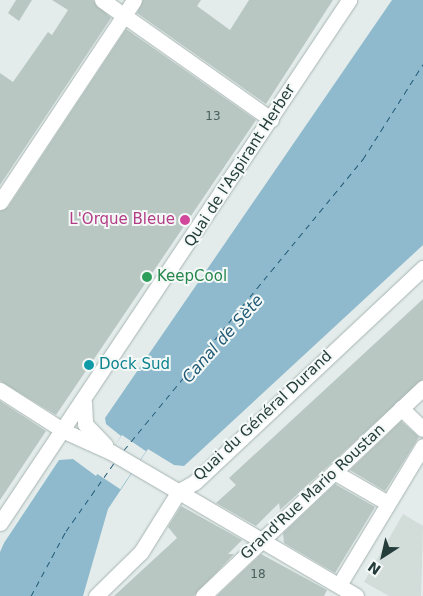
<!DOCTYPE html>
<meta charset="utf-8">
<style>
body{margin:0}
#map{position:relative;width:423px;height:596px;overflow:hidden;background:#e3ecea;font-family:"DejaVu Sans",sans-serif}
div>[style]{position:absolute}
.built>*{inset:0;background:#d2dcd9}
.water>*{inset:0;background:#8fbace}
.pier>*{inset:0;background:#e3ecea;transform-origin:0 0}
.ferry>*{height:1px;margin-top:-0.5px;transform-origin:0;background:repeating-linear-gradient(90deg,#215a76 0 6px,transparent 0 11px)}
.building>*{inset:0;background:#b9c7c3}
.roads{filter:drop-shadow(0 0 1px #a6b4b2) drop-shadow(0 0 1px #a6b4b2)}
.street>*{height:15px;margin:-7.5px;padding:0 7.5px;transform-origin:7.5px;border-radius:7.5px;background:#fff}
.secondary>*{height:15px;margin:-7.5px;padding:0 7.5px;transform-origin:7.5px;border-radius:7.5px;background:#fff}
.dots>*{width:14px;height:14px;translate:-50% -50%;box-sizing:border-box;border:2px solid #f4f9f7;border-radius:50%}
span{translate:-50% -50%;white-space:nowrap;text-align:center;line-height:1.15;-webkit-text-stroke:4px #f4f9f7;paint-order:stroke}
.number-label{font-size:12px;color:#49605c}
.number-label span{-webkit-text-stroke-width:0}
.street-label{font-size:15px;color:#243d3a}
.hotel-label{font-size:15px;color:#b23c85}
.right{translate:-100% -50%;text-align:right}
.leisure-label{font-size:15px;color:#27864d}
.left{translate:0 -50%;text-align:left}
.culture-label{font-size:15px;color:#0d838f}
.water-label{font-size:16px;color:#215a76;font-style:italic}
.north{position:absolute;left:358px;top:531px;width:50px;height:50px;-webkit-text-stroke:4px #f4f9f7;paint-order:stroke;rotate:215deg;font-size:14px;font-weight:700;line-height:20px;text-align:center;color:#243d3a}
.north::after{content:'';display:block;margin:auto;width:18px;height:22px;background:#243d3a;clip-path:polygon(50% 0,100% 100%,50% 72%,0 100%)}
</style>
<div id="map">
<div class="built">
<div style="clip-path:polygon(403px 514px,423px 526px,421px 596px,389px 596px,364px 582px)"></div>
</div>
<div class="water">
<div style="clip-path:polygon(392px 0,423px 0,423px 245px,184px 466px,174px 465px,148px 449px,108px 509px,83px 596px,0 596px,0 552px,4px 543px,59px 460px,73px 459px,96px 476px,121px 436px,106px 424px,105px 418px)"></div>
</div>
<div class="pier">
<div style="left:122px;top:435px;width:29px;height:46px;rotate:34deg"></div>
</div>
<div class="ferry">
<div style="left:124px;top:450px;width:377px;rotate:-50.6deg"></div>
<div style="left:363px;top:159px;width:112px;rotate:-57.7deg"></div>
<div style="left:31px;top:596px;width:74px;rotate:-61.7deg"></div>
<div style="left:66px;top:531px;width:83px;rotate:-54.8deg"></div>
</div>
<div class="building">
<div style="clip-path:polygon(16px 0,32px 0,19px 21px,8px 13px)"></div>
<div style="clip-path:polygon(52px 0,93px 0,111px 18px,0 185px,0 73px,13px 82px,48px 32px,52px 35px,68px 10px)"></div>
<div style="clip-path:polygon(143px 0,201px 0,197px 6px,230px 30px,249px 0,333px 0,266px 104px,137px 13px)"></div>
<div style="clip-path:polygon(126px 29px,256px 120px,56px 415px,0 381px,0 211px,8px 207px)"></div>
<div style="clip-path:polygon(423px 299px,423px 379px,280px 510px,279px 503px,256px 526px,216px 503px,236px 485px,229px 478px)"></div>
<div style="clip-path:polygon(0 401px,46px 431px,0 500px)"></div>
<div style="clip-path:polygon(401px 421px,419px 437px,385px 491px,350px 470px)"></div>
<div style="clip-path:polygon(335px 484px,375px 507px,335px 573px,284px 543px,283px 533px)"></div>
<div style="clip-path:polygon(181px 506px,242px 540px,228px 554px,234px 554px,194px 596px,114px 596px,177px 538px,168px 527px)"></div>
<div style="clip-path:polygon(261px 554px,327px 590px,324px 596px,217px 596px)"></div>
</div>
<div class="roads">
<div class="street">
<div style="left:102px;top:0;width:207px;rotate:35.2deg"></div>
<div style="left:0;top:202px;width:242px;rotate:-56.4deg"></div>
<div style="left:401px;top:408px;width:30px;rotate:44deg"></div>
<div style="left:334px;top:472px;width:62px;rotate:29.9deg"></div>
<div style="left:0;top:523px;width:629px;rotate:-56.28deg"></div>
<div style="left:339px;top:585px;width:162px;rotate:-58.9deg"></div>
</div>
<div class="secondary">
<div style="left:0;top:390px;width:76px;rotate:32.6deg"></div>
<div style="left:64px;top:431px;width:51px;rotate:24.1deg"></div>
<div style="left:111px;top:452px;width:284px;rotate:30.4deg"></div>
<div style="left:84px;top:402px;width:22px;rotate:87deg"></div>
<div style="left:85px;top:424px;width:29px;rotate:46deg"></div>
<div style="left:96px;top:596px;width:63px;rotate:-44.4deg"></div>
<div style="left:141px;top:552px;width:72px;rotate:-58.1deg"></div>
<div style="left:179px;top:491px;width:18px;rotate:-29deg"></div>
<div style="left:195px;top:482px;width:313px;rotate:-43.2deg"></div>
<div style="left:203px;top:596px;width:303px;rotate:-43.4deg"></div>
</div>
</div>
<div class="dots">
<div style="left:185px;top:220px;background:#d1479c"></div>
<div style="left:147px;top:277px;background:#2e9e5b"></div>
<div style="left:89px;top:365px;background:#0f9aa8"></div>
</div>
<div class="number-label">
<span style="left:213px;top:117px">13</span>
<span style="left:258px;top:575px">18</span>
</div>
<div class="street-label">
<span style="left:240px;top:166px;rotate:-57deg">Quai de l'Aspirant Herber</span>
<span style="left:263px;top:416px;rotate:-43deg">Quai du Général Durand</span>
<span style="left:313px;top:492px;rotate:-43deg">Grand'Rue Mario Roustan</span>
</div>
<div class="hotel-label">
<span class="right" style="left:175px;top:220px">L'Orque Bleue</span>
</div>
<div class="leisure-label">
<span class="left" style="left:157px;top:277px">KeepCool</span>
</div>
<div class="culture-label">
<span class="left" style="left:99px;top:365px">Dock Sud</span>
</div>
<div class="water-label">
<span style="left:223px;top:339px;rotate:-48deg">Canal de Sète</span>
</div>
<div class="north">N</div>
</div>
